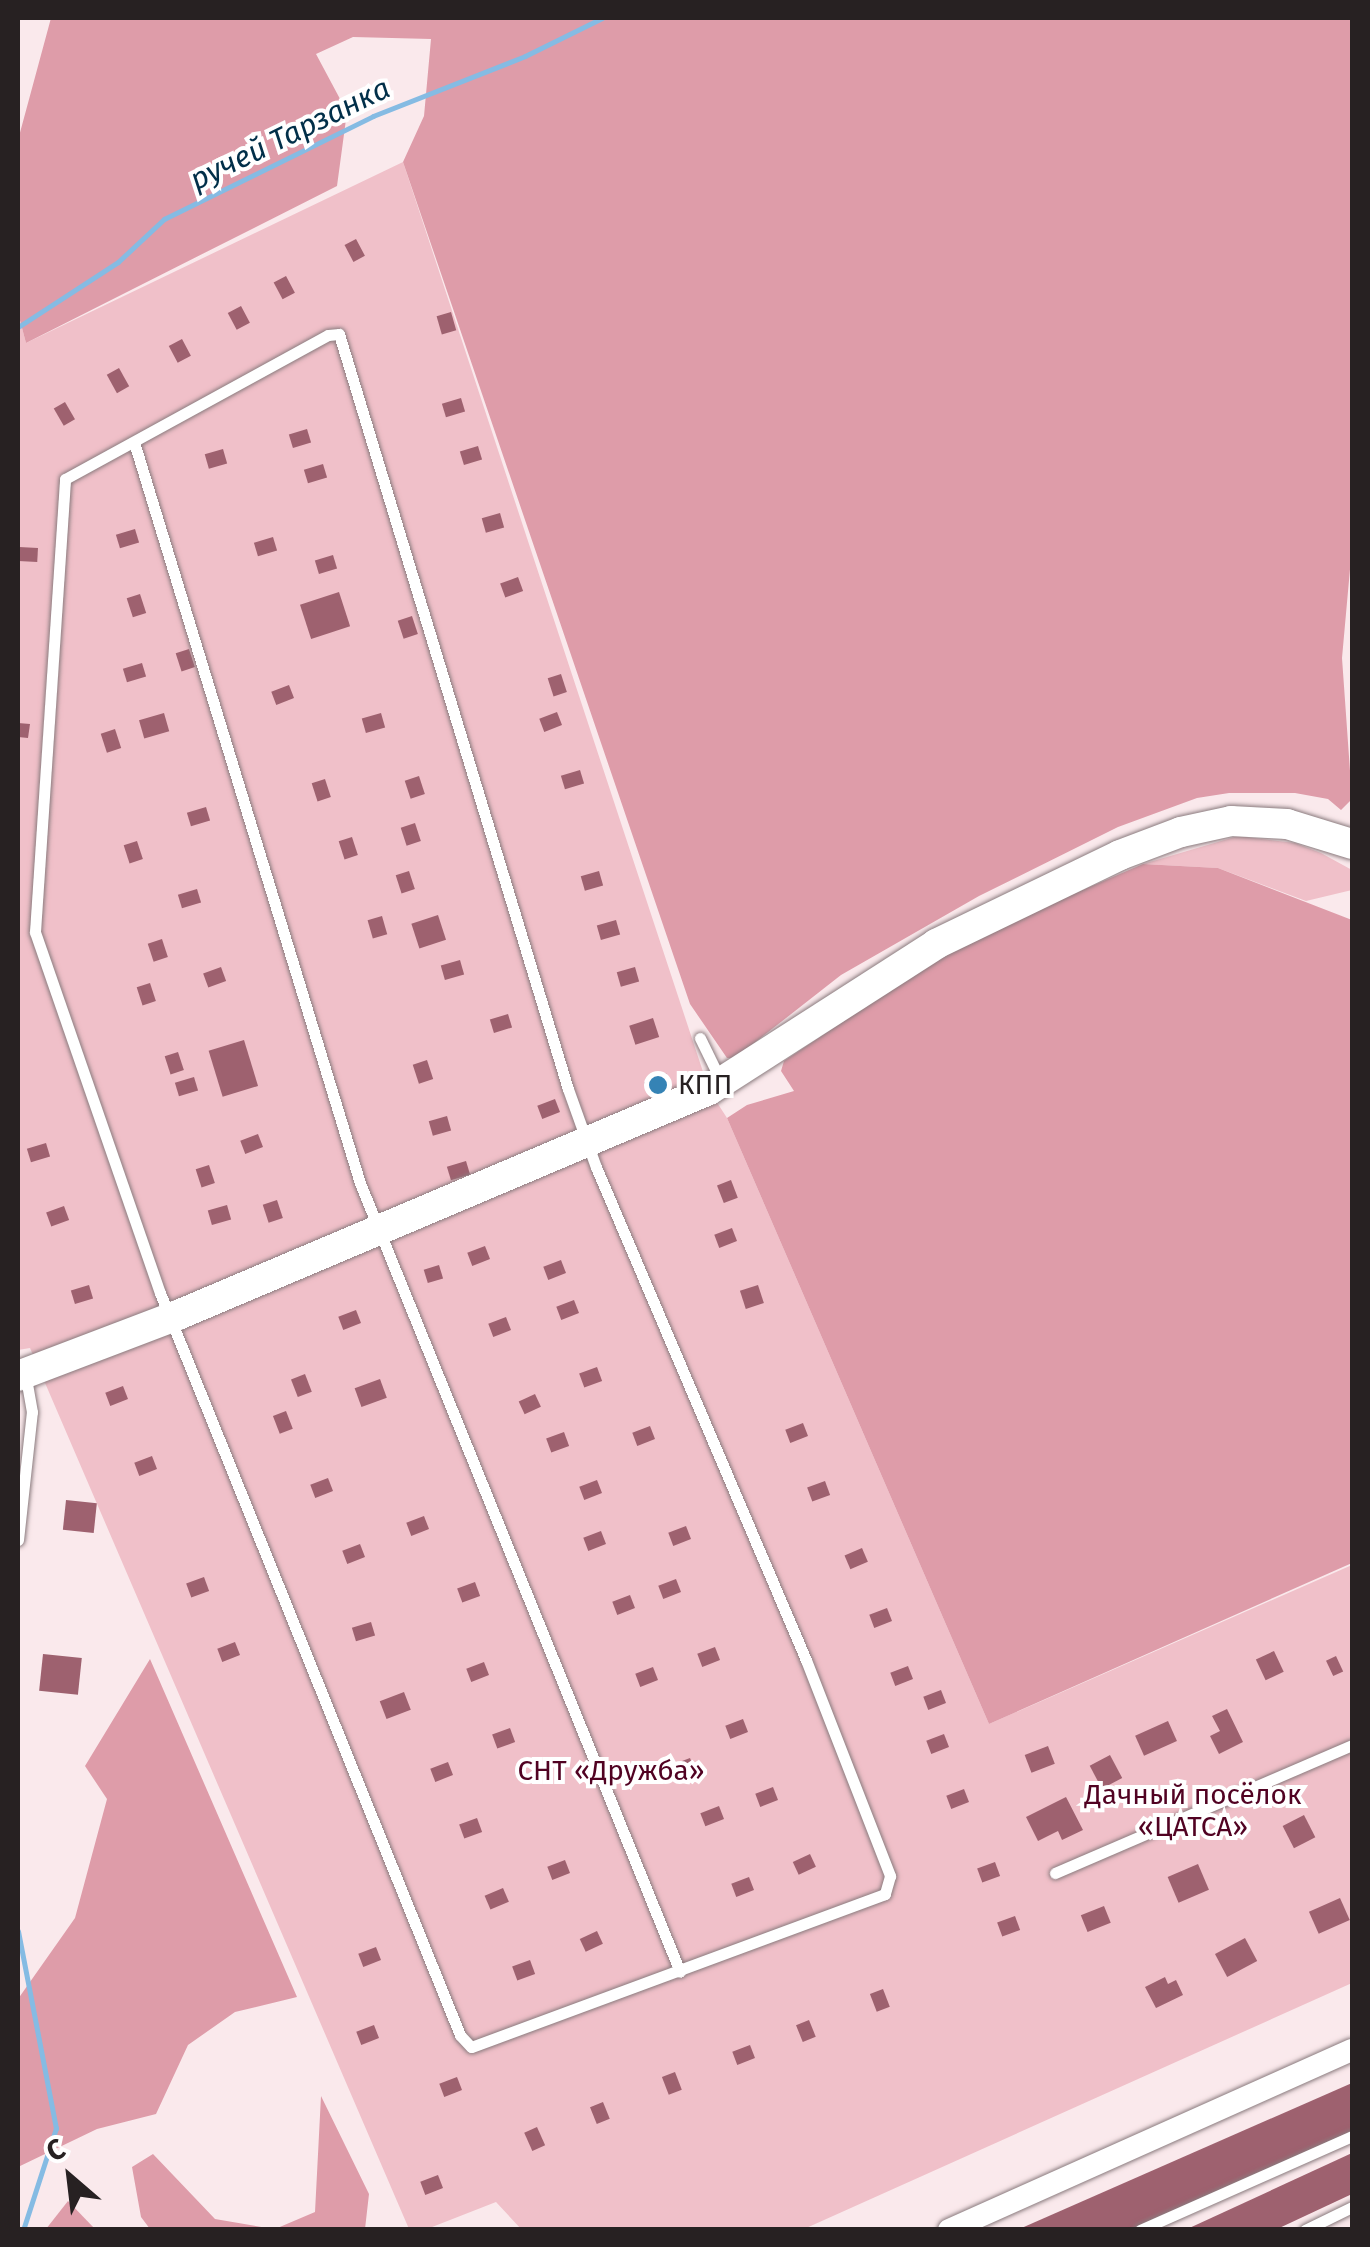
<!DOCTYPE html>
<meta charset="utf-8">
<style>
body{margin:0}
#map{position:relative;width:1370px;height:2247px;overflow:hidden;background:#fae9ec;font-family:"Fira Sans",sans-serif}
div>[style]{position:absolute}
.green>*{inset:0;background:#f0c0c9}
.forest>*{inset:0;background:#de9ca9}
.stream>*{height:5px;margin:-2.5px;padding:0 2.5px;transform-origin:2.5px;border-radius:2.5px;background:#85bbe3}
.building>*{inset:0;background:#9e616f;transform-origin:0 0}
.roads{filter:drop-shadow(0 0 2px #8a7b7e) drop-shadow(0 0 2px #8a7b7e)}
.lane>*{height:11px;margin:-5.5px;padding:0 5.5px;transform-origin:5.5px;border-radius:5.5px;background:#fff}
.street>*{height:22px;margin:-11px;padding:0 11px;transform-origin:11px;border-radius:11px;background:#fff}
.secondary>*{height:30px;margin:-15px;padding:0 15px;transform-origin:15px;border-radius:15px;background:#fff}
.dots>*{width:28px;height:28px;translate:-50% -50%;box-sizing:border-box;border:5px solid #fff;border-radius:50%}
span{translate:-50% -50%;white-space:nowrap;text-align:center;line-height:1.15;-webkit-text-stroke:8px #fff;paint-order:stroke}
.poi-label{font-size:28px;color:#272122}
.left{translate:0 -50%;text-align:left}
.park-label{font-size:28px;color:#510222}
.water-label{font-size:30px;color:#012f49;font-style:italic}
.frame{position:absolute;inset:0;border:20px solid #272122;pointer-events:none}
.north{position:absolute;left:20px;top:2127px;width:100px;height:100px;-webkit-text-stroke:8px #fff;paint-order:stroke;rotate:332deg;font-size:28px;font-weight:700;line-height:40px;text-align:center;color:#272122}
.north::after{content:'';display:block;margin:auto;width:35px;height:45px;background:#272122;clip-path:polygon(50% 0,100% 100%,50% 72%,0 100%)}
</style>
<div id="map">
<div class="green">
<div style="clip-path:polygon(403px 162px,709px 1090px,727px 1118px,989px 1724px,1352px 1565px,1352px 1983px,804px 2229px,521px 2229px,496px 2202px,427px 2229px,409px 2229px,30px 1348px,18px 1350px,18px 313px,26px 343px)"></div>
<div style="clip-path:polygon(1238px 836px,1295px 843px,1321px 853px,1352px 870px,1352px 890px,1306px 901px,1218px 868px,1143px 864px)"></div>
</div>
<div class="forest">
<div style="clip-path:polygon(51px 18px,1352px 18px,1352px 547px,1342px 658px,1352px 799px,1341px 810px,1328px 799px,1295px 793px,1229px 793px,1197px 798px,1118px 827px,979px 896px,841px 975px,735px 1058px,727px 1058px,690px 1004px,403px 162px,424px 116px,431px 39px,353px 37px,316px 54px,347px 112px,337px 186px,26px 343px,18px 313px,18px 140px)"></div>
<div style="clip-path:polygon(1143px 864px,1218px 868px,1352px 920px,1352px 1563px,989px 1724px,727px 1118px,747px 1105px,794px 1091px,781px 1071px,784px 1061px,925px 967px,999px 926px)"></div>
<div style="clip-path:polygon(150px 1659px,297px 1997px,235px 2012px,188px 2045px,156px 2114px,97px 2129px,18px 2167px,18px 1999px,75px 1918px,107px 1799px,85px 1766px)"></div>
<div style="clip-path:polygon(321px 2096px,369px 2194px,365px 2229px,275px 2229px,315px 2212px)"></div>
<div style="clip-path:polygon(153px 2154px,215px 2219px,273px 2229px,150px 2229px,141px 2217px,132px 2167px)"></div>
<div style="clip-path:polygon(68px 2201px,95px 2229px,46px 2229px)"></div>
</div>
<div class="stream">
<div style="left:18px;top:327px;width:119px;rotate:-33deg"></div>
<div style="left:118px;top:262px;width:63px;rotate:-43.1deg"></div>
<div style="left:164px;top:219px;width:233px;rotate:-26.2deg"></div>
<div style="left:373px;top:116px;width:163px;rotate:-21.5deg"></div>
<div style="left:525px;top:56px;width:86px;rotate:-26.3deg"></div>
<div style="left:18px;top:1931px;width:201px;rotate:79.1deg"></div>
<div style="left:56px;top:2128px;width:107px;rotate:107.9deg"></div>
</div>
<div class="building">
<div style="left:356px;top:239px;width:19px;height:13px;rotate:62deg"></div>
<div style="left:286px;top:276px;width:19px;height:14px;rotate:62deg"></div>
<div style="left:241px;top:306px;width:19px;height:15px;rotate:62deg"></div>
<div style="left:451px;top:312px;width:19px;height:15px;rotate:74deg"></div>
<div style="left:182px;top:339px;width:19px;height:15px;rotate:62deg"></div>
<div style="left:119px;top:368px;width:21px;height:14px;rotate:61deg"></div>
<div style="left:461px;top:398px;width:14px;height:20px;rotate:73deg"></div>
<div style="left:65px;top:402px;width:20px;height:13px;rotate:60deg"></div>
<div style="left:307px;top:429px;width:14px;height:19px;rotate:73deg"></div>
<div style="left:478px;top:446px;width:14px;height:19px;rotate:73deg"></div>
<div style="left:223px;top:449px;width:15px;height:19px;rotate:74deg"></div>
<div style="left:323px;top:464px;width:14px;height:20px;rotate:73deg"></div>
<div style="left:500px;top:513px;width:15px;height:19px;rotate:74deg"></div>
<div style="left:135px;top:529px;width:14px;height:20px;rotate:73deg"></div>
<div style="left:273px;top:537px;width:14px;height:20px;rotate:73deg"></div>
<div style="left:19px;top:547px;width:19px;height:14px;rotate:3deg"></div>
<div style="left:333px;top:555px;width:14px;height:19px;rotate:73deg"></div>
<div style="left:518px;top:577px;width:15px;height:19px;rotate:70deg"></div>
<div style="left:339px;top:592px;width:36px;height:41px;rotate:72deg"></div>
<div style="left:140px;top:594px;width:20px;height:14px;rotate:72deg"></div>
<div style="left:412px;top:616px;width:19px;height:15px;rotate:72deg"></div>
<div style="left:189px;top:649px;width:19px;height:14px;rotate:72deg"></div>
<div style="left:142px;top:663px;width:14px;height:20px;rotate:73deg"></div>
<div style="left:561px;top:674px;width:19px;height:14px;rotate:72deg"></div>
<div style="left:289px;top:685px;width:14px;height:19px;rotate:69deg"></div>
<div style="left:557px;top:712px;width:14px;height:19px;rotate:69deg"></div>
<div style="left:164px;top:713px;width:19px;height:26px;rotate:74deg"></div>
<div style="left:381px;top:713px;width:15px;height:20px;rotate:74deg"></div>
<div style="clip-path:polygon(18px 723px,30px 724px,28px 738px,18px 737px)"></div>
<div style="left:115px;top:729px;width:20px;height:15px;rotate:72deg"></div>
<div style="left:580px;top:770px;width:14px;height:20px;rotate:73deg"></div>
<div style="left:419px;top:776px;width:19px;height:15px;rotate:72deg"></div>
<div style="left:325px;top:779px;width:19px;height:14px;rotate:72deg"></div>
<div style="left:206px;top:807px;width:14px;height:20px;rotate:73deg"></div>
<div style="left:415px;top:823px;width:19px;height:15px;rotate:72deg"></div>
<div style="left:352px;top:837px;width:19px;height:14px;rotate:72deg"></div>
<div style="left:137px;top:841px;width:19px;height:14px;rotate:72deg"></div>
<div style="left:409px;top:871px;width:19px;height:14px;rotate:72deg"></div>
<div style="left:599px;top:871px;width:15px;height:19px;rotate:74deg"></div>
<div style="left:197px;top:889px;width:14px;height:20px;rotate:73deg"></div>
<div style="left:438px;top:915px;width:26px;height:28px;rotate:72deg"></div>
<div style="left:382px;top:916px;width:19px;height:15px;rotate:74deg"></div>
<div style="left:616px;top:920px;width:15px;height:20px;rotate:74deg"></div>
<div style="left:162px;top:939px;width:19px;height:15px;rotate:72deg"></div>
<div style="left:460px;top:960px;width:15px;height:20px;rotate:74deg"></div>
<div style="left:221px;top:967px;width:15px;height:19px;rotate:70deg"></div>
<div style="left:635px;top:967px;width:15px;height:19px;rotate:74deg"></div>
<div style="left:150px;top:983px;width:19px;height:14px;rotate:72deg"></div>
<div style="left:508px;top:1014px;width:14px;height:19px;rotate:73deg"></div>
<div style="left:653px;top:1018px;width:20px;height:25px;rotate:72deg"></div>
<div style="left:244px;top:1040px;width:48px;height:37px;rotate:73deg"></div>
<div style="left:178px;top:1052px;width:19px;height:14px;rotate:72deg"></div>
<div style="left:427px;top:1060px;width:20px;height:15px;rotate:72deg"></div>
<div style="left:666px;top:1073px;width:15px;height:24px;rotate:67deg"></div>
<div style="left:194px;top:1077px;width:14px;height:20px;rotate:73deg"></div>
<div style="left:555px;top:1099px;width:14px;height:19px;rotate:69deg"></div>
<div style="left:447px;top:1116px;width:15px;height:19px;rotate:74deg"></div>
<div style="left:258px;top:1134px;width:14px;height:19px;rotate:69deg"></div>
<div style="left:46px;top:1143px;width:14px;height:20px;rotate:73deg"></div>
<div style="left:466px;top:1161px;width:14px;height:20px;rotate:73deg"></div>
<div style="left:209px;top:1165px;width:19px;height:14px;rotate:72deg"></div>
<div style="left:731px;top:1180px;width:19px;height:15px;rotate:69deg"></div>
<div style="left:277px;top:1200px;width:19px;height:15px;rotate:72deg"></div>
<div style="left:227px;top:1205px;width:15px;height:20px;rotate:74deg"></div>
<div style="left:64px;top:1206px;width:15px;height:19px;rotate:70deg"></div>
<div style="left:732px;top:1228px;width:14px;height:19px;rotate:69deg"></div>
<div style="left:485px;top:1246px;width:14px;height:19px;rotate:69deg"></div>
<div style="left:561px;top:1260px;width:14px;height:19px;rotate:69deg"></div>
<div style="left:439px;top:1265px;width:14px;height:16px;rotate:73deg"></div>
<div style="left:89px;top:1285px;width:14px;height:19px;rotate:73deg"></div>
<div style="left:758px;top:1285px;width:19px;height:19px;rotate:72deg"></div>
<div style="left:574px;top:1300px;width:14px;height:19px;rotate:69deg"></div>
<div style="left:356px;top:1310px;width:14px;height:19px;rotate:69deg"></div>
<div style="left:506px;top:1317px;width:14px;height:19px;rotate:69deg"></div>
<div style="left:597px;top:1367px;width:15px;height:19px;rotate:70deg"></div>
<div style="left:305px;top:1374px;width:19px;height:15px;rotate:69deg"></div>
<div style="left:380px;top:1379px;width:20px;height:27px;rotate:70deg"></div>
<div style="left:123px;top:1386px;width:14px;height:19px;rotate:69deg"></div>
<div style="left:535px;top:1394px;width:14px;height:18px;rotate:65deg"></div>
<div style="left:286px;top:1411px;width:19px;height:14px;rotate:69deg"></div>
<div style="left:803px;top:1423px;width:14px;height:19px;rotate:69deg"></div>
<div style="left:650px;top:1426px;width:14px;height:19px;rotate:69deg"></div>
<div style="left:564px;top:1432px;width:15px;height:19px;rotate:70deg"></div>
<div style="left:152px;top:1456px;width:14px;height:19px;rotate:69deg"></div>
<div style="left:328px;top:1478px;width:14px;height:19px;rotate:69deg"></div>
<div style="left:597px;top:1480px;width:14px;height:19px;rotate:69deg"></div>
<div style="left:825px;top:1481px;width:15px;height:19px;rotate:70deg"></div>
<div style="left:66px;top:1500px;width:31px;height:30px;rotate:6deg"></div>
<div style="left:424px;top:1516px;width:14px;height:19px;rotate:69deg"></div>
<div style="left:686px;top:1526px;width:14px;height:19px;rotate:69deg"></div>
<div style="left:601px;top:1531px;width:14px;height:19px;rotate:69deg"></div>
<div style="left:360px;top:1544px;width:14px;height:19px;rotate:69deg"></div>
<div style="left:862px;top:1548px;width:15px;height:19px;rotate:67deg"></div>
<div style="left:204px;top:1577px;width:15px;height:19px;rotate:70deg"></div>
<div style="left:676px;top:1579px;width:14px;height:19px;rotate:69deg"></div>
<div style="left:475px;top:1582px;width:15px;height:19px;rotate:70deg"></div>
<div style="left:630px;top:1595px;width:14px;height:19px;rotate:69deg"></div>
<div style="left:887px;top:1608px;width:14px;height:19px;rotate:69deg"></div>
<div style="left:371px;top:1622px;width:14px;height:20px;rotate:73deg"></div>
<div style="left:235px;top:1642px;width:14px;height:19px;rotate:69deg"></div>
<div style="left:715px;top:1647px;width:14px;height:19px;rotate:69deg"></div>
<div style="left:1274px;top:1651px;width:23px;height:20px;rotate:65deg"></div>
<div style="left:43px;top:1654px;width:39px;height:37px;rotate:6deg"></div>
<div style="left:1336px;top:1656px;width:17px;height:11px;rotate:65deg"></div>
<div style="left:484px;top:1662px;width:14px;height:19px;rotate:69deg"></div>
<div style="left:908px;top:1666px;width:14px;height:19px;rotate:69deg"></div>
<div style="left:653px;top:1667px;width:14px;height:19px;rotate:69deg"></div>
<div style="left:941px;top:1690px;width:14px;height:19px;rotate:69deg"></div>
<div style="left:404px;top:1692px;width:19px;height:26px;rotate:69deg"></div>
<div style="clip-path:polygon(1227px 1709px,1243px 1742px,1219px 1754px,1210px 1736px,1220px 1731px,1212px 1716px)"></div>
<div style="left:743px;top:1719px;width:14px;height:19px;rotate:69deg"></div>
<div style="left:1168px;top:1721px;width:22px;height:36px;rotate:66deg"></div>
<div style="left:510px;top:1728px;width:15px;height:19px;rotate:70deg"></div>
<div style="left:944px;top:1734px;width:14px;height:19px;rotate:69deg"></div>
<div style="left:1048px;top:1746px;width:19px;height:25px;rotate:69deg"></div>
<div style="left:1110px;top:1755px;width:26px;height:23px;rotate:62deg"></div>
<div style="left:690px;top:1758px;width:14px;height:19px;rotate:69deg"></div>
<div style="left:448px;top:1762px;width:14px;height:19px;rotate:69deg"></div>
<div style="left:773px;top:1787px;width:14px;height:19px;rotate:69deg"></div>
<div style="left:964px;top:1789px;width:14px;height:19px;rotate:69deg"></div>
<div style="clip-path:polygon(1066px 1797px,1083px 1830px,1062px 1840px,1058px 1831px,1038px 1841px,1026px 1817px)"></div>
<div style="left:719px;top:1806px;width:14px;height:20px;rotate:69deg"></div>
<div style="left:1304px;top:1815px;width:25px;height:24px;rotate:63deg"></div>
<div style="left:477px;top:1818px;width:15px;height:19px;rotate:70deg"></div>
<div style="left:810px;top:1854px;width:14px;height:19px;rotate:65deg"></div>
<div style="left:565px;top:1860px;width:14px;height:19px;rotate:69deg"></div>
<div style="left:995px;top:1862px;width:15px;height:19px;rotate:70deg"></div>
<div style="left:1198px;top:1864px;width:28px;height:33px;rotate:67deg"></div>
<div style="left:749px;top:1877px;width:14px;height:19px;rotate:69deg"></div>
<div style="left:503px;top:1888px;width:15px;height:20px;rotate:67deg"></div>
<div style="left:1340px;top:1898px;width:24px;height:34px;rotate:66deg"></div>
<div style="left:1104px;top:1906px;width:18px;height:25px;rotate:68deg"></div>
<div style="left:1015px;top:1916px;width:15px;height:19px;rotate:70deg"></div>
<div style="left:597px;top:1931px;width:14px;height:19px;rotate:65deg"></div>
<div style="left:1245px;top:1938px;width:26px;height:34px;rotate:62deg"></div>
<div style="left:376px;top:1947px;width:14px;height:19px;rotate:69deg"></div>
<div style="left:530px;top:1960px;width:15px;height:19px;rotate:70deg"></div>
<div style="clip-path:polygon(1165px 1977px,1168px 1984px,1176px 1980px,1183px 1995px,1156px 2008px,1145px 1987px)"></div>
<div style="left:883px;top:1989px;width:19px;height:14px;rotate:69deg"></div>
<div style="left:809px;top:2020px;width:18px;height:14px;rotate:68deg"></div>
<div style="left:374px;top:2025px;width:14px;height:19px;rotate:69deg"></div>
<div style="left:750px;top:2045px;width:14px;height:19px;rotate:69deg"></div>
<div style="left:675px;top:2072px;width:19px;height:14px;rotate:69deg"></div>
<div style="left:457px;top:2077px;width:14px;height:19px;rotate:69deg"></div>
<div style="clip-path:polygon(1352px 2083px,1352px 2131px,1133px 2230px,1017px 2230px)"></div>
<div style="left:603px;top:2102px;width:18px;height:14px;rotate:68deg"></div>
<div style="left:537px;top:2127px;width:20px;height:14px;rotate:66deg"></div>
<div style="clip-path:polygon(1352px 2153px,1352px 2194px,1275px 2230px,1185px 2230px)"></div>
<div style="left:438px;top:2175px;width:14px;height:19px;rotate:69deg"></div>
</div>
<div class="roads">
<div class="lane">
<div style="left:339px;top:334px;width:789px;rotate:73.13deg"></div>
<div style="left:568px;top:1089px;width:83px;rotate:70.3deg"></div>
<div style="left:596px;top:1167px;width:536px;rotate:66.93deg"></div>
<div style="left:806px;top:1660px;width:232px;rotate:68.7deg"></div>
<div style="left:890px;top:1876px;width:19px;rotate:106deg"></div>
<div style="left:885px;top:1894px;width:441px;rotate:159.7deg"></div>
<div style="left:471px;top:2047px;width:16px;rotate:-133deg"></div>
<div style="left:460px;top:2035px;width:800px;rotate:-112.01deg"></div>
<div style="left:160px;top:1293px;width:382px;rotate:-109.1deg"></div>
<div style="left:35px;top:932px;width:454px;rotate:-86.2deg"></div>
<div style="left:65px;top:479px;width:300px;rotate:-28.7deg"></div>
<div style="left:328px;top:335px;width:11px;rotate:-5deg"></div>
<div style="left:134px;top:442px;width:775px;rotate:73.04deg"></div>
<div style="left:360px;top:1183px;width:851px;rotate:67.92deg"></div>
<div style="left:700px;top:1038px;width:46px;rotate:64deg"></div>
<div style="left:18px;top:1540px;width:129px;rotate:-83.8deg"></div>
<div style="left:32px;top:1412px;width:39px;rotate:-100deg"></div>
<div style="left:1055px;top:1873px;width:323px;rotate:-23.3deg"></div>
<div style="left:1140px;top:2230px;width:232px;rotate:-23.9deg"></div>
<div style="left:1305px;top:2230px;width:52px;rotate:-26.1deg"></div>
</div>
<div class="street">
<div style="left:949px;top:2230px;width:441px;rotate:-24.1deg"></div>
</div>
<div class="secondary">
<div style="left:18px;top:1376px;width:171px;rotate:-20.9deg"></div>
<div style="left:178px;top:1315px;width:577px;rotate:-22.96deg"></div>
<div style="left:709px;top:1090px;width:270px;rotate:-32.7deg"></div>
<div style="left:936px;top:944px;width:204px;rotate:-25.8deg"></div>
<div style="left:1120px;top:855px;width:65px;rotate:-20.7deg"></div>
<div style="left:1181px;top:832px;width:51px;rotate:-12.4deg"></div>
<div style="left:1231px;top:821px;width:56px;rotate:3.1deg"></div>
<div style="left:1287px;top:824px;width:68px;rotate:17.1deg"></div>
</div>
</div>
<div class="dots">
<div style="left:658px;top:1085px;background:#3583b5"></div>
</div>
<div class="poi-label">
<span class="left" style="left:678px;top:1085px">КПП</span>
</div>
<div class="park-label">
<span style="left:611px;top:1771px">СНТ «Дружба»</span>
<span style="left:1193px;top:1811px">Дачный посёлок<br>«ЦАТСА»</span>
</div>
<div class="water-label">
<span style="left:290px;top:134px;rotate:-26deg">ручей Тарзанка</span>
</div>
<div class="frame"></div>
<div class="north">С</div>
</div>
